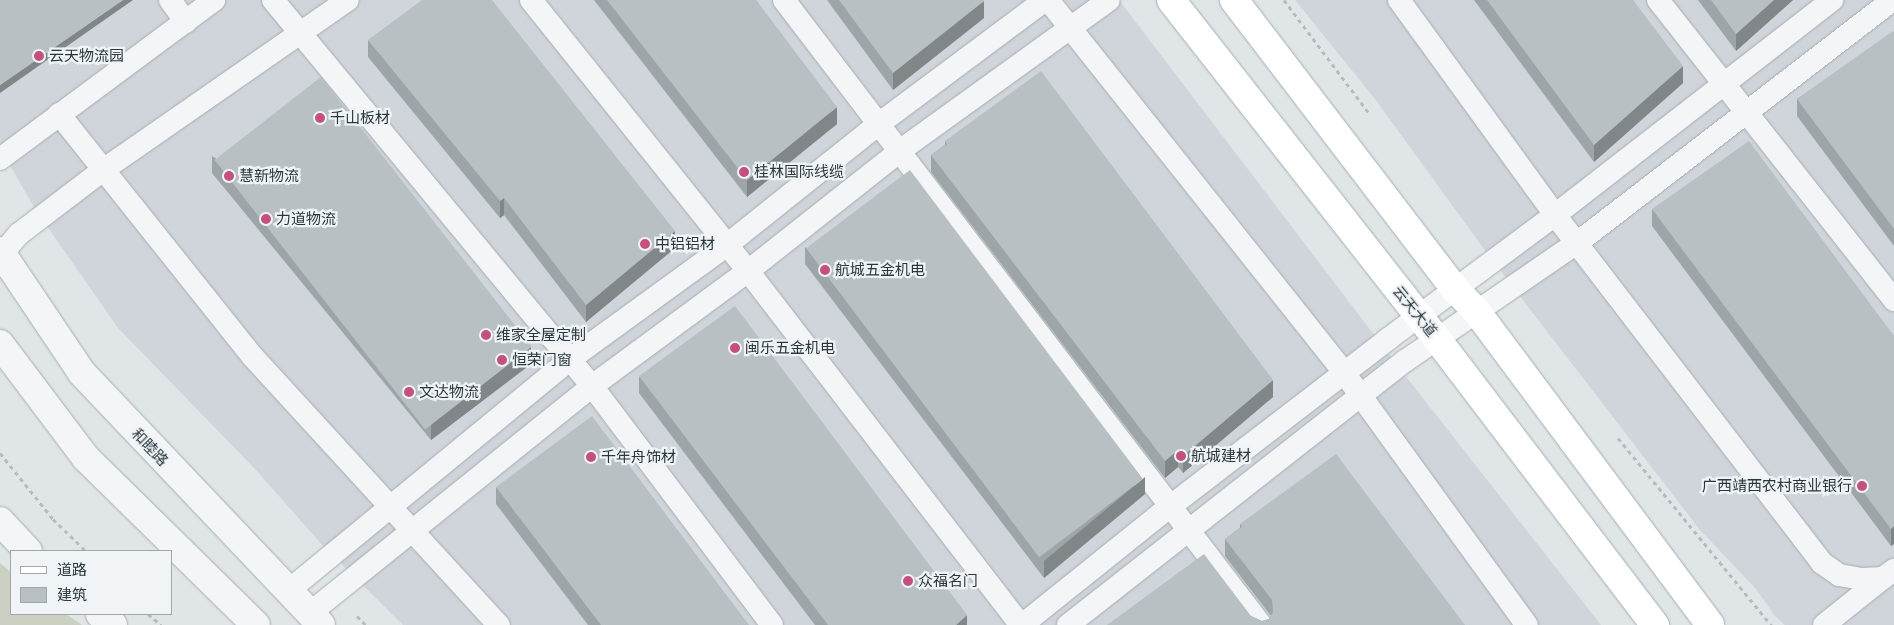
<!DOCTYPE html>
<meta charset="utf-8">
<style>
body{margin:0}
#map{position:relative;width:1894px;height:625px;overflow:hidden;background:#e0e6e8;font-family:Poppins,"Noto Sans SC",sans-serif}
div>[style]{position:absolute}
.built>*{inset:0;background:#cfd5da}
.green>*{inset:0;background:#cad1c2}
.path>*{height:3px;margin-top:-1.5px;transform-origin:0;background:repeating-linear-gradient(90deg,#b7bcc0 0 4px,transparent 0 8px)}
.roads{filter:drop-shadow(0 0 1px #a6aeb2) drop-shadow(0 0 1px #a6aeb2)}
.service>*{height:22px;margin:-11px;padding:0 11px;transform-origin:11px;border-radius:11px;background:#f3f5f7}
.minor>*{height:28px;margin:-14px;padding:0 14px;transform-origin:14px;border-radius:14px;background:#f3f5f7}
.tertiary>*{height:28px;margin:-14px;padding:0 14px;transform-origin:14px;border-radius:14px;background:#f3f5f7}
.secondary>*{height:28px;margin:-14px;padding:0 14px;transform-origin:14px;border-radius:14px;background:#fff}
.wall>*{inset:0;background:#9ea5a9}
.shaded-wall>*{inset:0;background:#818689}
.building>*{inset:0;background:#b8c0c4;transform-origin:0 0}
.dots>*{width:14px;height:14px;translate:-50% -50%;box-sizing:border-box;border:2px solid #f0f4f6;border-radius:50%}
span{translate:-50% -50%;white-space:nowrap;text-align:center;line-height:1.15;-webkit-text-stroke:4.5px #f0f4f6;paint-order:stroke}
.poi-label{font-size:15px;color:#2a373e}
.left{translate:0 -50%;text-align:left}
.right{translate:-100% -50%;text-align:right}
.street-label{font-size:15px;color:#2a373e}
.legend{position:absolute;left:10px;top:550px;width:162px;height:65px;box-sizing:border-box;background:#f0f4f6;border:1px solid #a1a8ac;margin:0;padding:6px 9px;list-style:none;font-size:15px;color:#2a373e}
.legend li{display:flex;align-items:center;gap:10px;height:25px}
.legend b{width:25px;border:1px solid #a1a8ac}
</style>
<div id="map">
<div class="built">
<div style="clip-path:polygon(0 0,1119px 0,1404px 374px,1601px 625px,403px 625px,325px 548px,255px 469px,118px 328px,35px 209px,0 148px)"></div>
<div style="clip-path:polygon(1295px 0,1894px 0,1894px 625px,1785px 625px,1775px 616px,1756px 589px,1700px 530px,1489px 256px,1375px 99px)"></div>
</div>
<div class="green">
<div style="clip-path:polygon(0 563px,11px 572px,11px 614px,66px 614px,82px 625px,0 625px)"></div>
</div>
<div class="path">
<div style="left:1284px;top:0;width:140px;rotate:53.1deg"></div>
<div style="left:1618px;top:438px;width:242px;rotate:50.7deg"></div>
<div style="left:0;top:453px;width:85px;rotate:51.2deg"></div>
<div style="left:53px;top:519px;width:46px;rotate:44.1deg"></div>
<div style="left:148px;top:614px;width:17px;rotate:40deg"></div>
<div style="left:357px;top:616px;width:13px;rotate:45deg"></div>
</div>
<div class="roads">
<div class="service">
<div style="left:170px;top:0;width:27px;rotate:54deg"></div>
<div style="left:273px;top:0;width:501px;rotate:50.43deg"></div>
<div style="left:592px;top:386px;width:299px;rotate:53deg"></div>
<div style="left:531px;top:0;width:347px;rotate:51.3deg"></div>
<div style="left:748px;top:271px;width:447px;rotate:52.4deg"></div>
<div style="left:784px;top:0;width:786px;rotate:52.65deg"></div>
<div style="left:1048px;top:0;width:478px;rotate:51.5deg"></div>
<div style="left:1345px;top:374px;width:310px;rotate:54.1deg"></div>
<div style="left:1399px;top:0;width:266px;rotate:54deg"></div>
<div style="left:1555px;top:215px;width:439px;rotate:52.5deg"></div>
<div style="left:1822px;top:563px;width:21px;rotate:35deg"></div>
<div style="left:1839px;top:575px;width:23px;rotate:10deg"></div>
<div style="left:1862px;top:579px;width:21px;rotate:-3deg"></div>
<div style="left:1883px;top:578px;width:14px;rotate:-36deg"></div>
<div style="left:1658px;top:0;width:382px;rotate:51.8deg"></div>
<div style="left:59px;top:114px;width:311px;rotate:51.4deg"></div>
<div style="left:253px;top:357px;width:364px;rotate:47.5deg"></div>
<div style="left:0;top:159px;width:267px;rotate:-36.6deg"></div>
<div style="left:2px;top:254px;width:26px;rotate:-50deg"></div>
<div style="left:19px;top:234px;width:106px;rotate:-37.3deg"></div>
<div style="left:103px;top:170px;width:298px;rotate:-34.8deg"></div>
<div style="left:288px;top:591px;width:364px;rotate:-39.4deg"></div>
<div style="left:569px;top:360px;width:195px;rotate:-36deg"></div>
<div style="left:727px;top:245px;width:196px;rotate:-38.6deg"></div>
<div style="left:880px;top:123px;width:206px;rotate:-36.7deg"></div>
<div style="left:310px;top:613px;width:362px;rotate:-38.8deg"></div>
<div style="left:592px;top:386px;width:194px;rotate:-36.4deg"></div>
<div style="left:748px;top:271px;width:195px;rotate:-38.3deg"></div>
<div style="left:901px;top:150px;width:256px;rotate:-35.8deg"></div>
<div style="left:1022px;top:625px;width:192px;rotate:-38.7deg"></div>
<div style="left:1172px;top:505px;width:272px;rotate:-37.5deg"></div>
<div style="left:1388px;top:339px;width:208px;rotate:-36.6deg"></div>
<div style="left:1555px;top:215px;width:351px;rotate:-37.8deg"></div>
<div style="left:1068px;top:625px;width:428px;rotate:-38.1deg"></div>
<div style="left:1405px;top:361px;width:209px;rotate:-34.5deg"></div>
<div style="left:1577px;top:243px;width:399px;rotate:-37.6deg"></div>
<div style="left:1824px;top:625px;width:75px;rotate:-38.5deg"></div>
</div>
<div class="minor">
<div style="left:0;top:521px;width:41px;rotate:47deg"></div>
<div style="left:100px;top:614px;width:17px;rotate:40deg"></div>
</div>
<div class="tertiary">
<div style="left:0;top:251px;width:147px;rotate:56.1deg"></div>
<div style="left:82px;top:373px;width:347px;rotate:46.5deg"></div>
<div style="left:0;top:344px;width:143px;rotate:53deg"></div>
<div style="left:86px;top:458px;width:238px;rotate:44.5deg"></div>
</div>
<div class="secondary">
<div style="left:1171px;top:0;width:431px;rotate:51.9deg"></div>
<div style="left:1437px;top:339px;width:360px;rotate:52.7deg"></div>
<div style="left:1234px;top:0;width:364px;rotate:52.6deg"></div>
<div style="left:1455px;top:289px;width:32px;rotate:46deg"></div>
<div style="left:1477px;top:312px;width:390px;rotate:53.3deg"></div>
</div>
</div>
<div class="wall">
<div style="clip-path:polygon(594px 0,756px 0,837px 124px,747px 197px)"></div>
<div style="clip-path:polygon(827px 0,983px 0,984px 18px,893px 90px)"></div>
<div style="clip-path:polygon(1474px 0,1633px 0,1683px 83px,1594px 162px)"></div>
<div style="clip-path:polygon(1698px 0,1793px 0,1736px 51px)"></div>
<div style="clip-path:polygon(1894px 32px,1894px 246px,1797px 116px,1797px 99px)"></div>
<div style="clip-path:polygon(368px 40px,675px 248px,586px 322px,504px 215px,500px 218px,368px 57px)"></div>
<div style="clip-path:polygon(945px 141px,1273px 397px,1183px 473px,1178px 467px,1165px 478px,931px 172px,931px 155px,945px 145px)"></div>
<div style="clip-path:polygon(212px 156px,531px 364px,431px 440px,212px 173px)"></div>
<div style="clip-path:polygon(1652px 209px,1894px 336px,1894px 544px,1891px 546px,1652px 226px)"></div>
<div style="clip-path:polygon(805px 247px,1145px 494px,1044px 578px,805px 264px)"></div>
<div style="clip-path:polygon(639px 376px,967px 625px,815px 625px,639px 393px)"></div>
<div style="clip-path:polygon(496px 487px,749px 625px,588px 625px,496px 504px)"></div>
<div style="clip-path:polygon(1240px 524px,1465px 625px,1107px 625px,1251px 616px,1262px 621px,1269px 619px,1271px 616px,1225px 556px,1225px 539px,1240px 528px)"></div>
</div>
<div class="shaded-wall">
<div style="clip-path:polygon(123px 0,133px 0,0 93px,0 85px)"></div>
<div style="clip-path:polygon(1774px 0,1793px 0,1736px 51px,1736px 34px)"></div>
<div style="clip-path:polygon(984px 1px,984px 18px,893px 90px,893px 73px)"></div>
<div style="clip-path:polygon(1683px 66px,1683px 83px,1594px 162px,1594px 145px)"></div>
<div style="clip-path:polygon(837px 107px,837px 124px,747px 197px,747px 180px)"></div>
<div style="clip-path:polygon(504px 198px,504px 215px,500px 218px,500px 201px)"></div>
<div style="clip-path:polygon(675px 231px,675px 248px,586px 322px,586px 305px)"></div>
<div style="clip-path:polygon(531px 347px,531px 364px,431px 440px,431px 423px)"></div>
<div style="clip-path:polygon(1273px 380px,1273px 397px,1183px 473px,1183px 456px)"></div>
<div style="clip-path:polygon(1178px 450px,1178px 467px,1165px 478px,1165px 461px)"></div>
<div style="clip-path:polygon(1145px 477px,1145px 494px,1044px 578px,1044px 561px)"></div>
<div style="clip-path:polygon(1894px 526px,1894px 544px,1891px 546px,1891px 529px)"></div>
<div style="clip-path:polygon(967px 615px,967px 625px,956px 625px)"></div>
</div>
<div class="building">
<div style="clip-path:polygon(0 0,123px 0,0 85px)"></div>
<div style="clip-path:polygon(422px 0,492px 0,675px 231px,586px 305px,504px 198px,500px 201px,368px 40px)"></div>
<div style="clip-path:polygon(607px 0,756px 0,837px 107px,747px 180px)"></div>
<div style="clip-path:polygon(839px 0,983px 0,984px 1px,893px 73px)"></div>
<div style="clip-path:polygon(1487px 0,1633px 0,1683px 66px,1594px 145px)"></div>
<div style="clip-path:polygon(1711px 0,1774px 0,1736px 34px)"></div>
<div style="clip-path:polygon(1893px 31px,1894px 32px,1894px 229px,1797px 99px)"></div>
<div style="clip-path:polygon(1041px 71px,1273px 380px,1183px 456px,1178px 450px,1165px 461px,931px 155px,947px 144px,945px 141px)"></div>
<div style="left:321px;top:77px;width:342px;height:135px;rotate:52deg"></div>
<div style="clip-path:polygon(1749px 141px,1894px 336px,1894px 526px,1891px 529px,1652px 209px)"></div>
<div style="left:910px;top:170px;width:387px;height:130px;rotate:53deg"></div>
<div style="clip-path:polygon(735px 306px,967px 615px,956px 625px,828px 625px,639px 376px)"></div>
<div style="clip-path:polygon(592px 416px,749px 625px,601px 625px,496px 487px)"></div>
<div style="clip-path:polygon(1336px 454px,1465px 625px,1107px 625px,1204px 554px,1251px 616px,1262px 621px,1269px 619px,1273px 612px,1272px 600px,1225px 539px,1242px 527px,1240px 524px)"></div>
</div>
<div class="dots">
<div style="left:39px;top:56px;background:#c35081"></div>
<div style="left:320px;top:118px;background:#c35081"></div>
<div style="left:744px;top:172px;background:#c35081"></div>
<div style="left:229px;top:176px;background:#c35081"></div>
<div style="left:266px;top:219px;background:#c35081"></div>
<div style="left:645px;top:244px;background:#c35081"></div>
<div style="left:825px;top:270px;background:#c35081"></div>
<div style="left:486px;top:335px;background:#c35081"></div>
<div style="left:735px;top:348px;background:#c35081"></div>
<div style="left:502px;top:360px;background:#c35081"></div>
<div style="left:409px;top:392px;background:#c35081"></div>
<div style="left:1181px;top:456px;background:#c35081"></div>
<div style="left:591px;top:457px;background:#c35081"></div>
<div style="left:1862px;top:486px;background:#c35081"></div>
<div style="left:908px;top:581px;background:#c35081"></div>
</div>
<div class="poi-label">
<span class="left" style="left:49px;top:56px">云天物流园</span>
<span class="left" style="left:330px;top:118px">千山板材</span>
<span class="left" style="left:754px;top:172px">桂林国际线缆</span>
<span class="left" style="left:239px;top:176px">慧新物流</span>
<span class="left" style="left:276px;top:219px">力道物流</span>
<span class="left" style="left:655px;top:244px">中铝铝材</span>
<span class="left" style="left:835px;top:270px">航城五金机电</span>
<span class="left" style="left:496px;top:335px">维家全屋定制</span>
<span class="left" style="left:745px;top:348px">闽乐五金机电</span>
<span class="left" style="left:512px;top:360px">恒荣门窗</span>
<span class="left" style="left:419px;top:392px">文达物流</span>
<span class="left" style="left:1191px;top:456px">航城建材</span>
<span class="left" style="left:601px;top:457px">千年舟饰材</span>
<span class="right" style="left:1852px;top:486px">广西靖西农村商业银行</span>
<span class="left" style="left:918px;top:581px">众福名门</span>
</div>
<div class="street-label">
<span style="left:1415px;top:311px;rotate:51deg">云天大道</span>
<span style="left:150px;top:447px;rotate:46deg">和睦路</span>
</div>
<ul class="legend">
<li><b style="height:6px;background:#fff"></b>道路</li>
<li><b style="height:14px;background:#b8c0c4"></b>建筑</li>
</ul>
</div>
